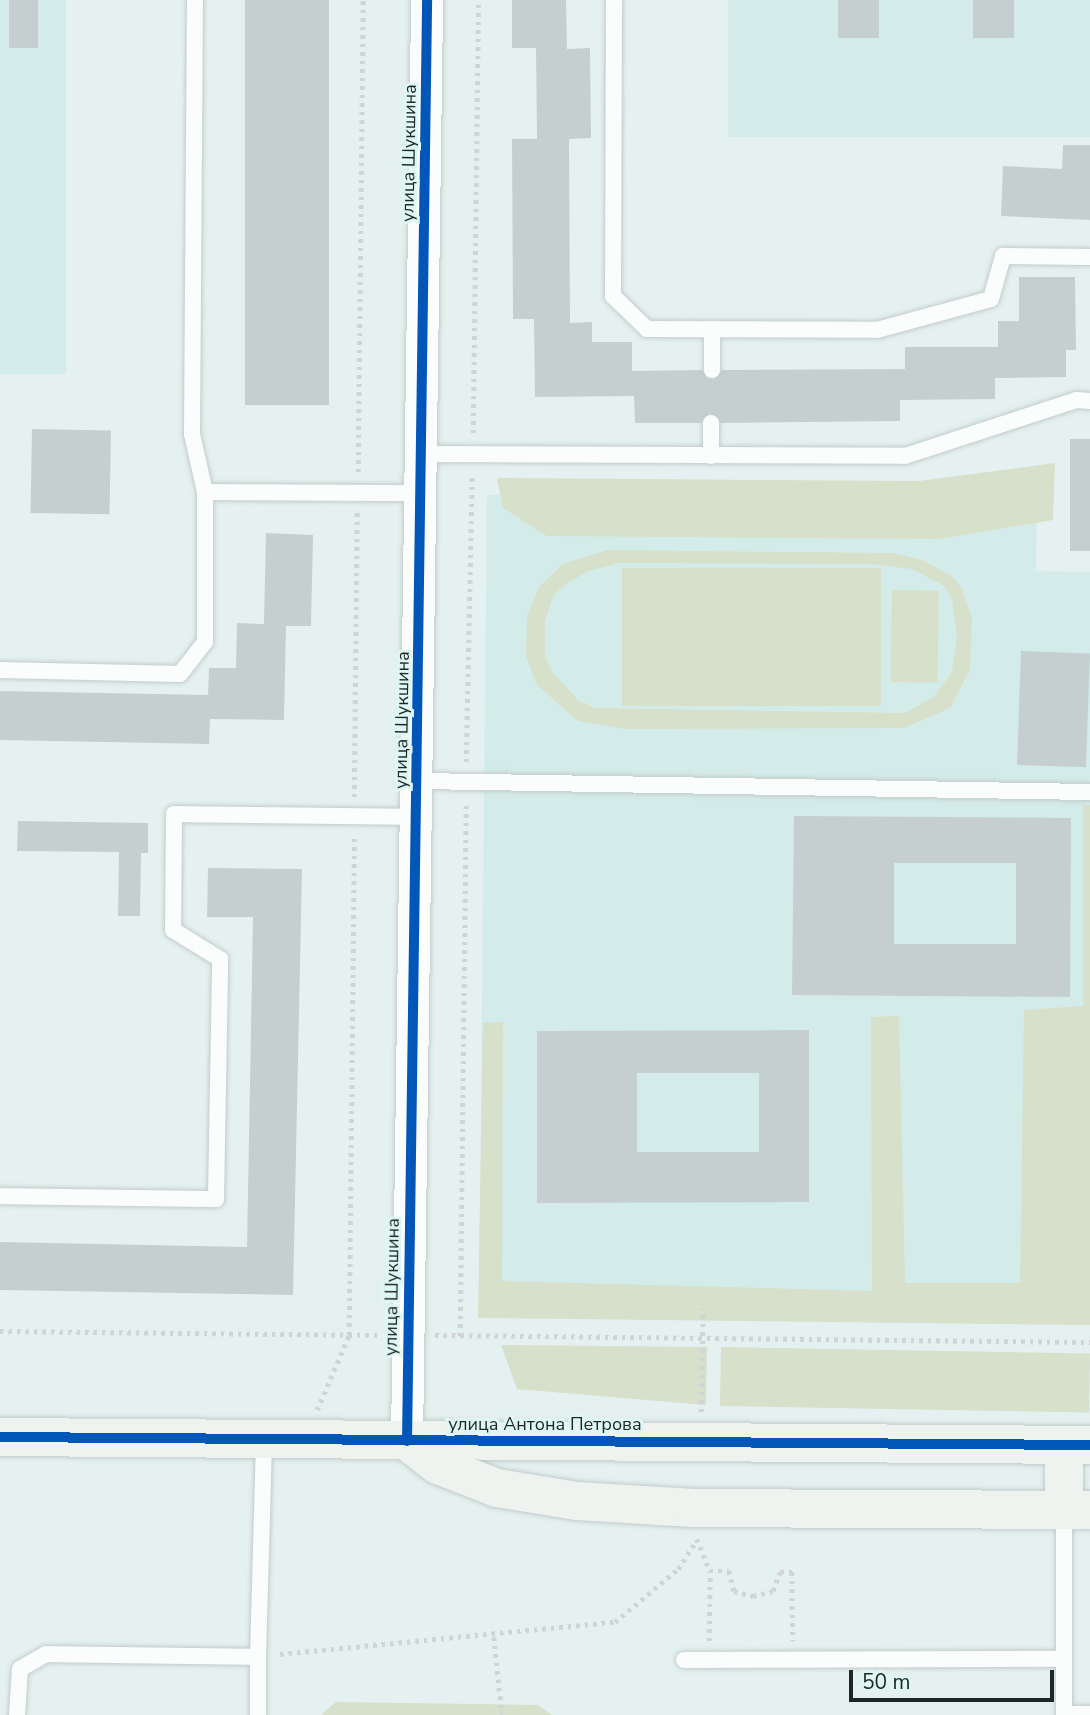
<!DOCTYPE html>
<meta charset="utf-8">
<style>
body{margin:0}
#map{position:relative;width:1090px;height:1715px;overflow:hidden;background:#e5f1f0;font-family:"Nunito Sans",sans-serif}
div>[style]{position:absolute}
.built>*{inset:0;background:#d4ece9;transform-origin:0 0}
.green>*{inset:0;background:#d7e0ca;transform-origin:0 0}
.building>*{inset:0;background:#c6cfd0;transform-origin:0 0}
.path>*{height:4.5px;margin-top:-2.25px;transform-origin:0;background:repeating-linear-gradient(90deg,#d1d4d4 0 3.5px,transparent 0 8.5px)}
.roads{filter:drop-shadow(0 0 2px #c2cccb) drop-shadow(0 0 2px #c2cccb)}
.lane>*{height:16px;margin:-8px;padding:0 8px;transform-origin:8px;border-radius:8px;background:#fbfdfd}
.street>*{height:32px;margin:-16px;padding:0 16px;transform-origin:16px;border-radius:16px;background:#fbfdfd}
.secondary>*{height:38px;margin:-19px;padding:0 19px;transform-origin:19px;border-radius:19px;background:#eef3f0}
.cycleway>*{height:10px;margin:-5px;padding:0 5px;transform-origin:5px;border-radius:5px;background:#0057b8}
span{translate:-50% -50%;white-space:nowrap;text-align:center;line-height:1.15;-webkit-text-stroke:6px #dff7f4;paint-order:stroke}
.street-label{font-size:18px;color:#1e2726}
.scale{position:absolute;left:849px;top:1670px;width:205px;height:32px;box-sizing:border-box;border:4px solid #1e2726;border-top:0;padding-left:9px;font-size:21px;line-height:24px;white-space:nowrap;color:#1e2726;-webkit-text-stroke:5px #dff7f4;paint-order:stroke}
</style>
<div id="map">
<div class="built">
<div style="left:0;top:0;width:66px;height:374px"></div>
<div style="left:728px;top:0;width:362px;height:137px"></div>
<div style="clip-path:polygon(1037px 492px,1036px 571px,1090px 572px,1090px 1312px,479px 1304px,487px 495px)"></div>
</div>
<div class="green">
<div style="clip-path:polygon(1055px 463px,1053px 520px,939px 539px,547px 536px,503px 508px,497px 478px,919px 481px)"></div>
<div style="clip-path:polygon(evenodd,607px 550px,893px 553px,922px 560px,952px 576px,962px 589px,972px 619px,970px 670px,950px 708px,904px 728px,625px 729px,578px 721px,537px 685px,526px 657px,527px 617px,539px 587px,563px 564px,607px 550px,619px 563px,871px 564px,912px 569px,943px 585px,952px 599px,957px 638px,952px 672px,934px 697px,905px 713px,595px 708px,579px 701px,552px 672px,545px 657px,545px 621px,553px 596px,563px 586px,588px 571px,619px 563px)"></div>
<div style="left:622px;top:568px;width:259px;height:138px"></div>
<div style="left:892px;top:590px;width:47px;height:92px;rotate:1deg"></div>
<div style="clip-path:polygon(1083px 805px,1090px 805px,1090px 1325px,478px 1318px,483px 1023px,503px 1022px,502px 1281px,872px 1291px,871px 1017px,899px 1016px,905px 1283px,1020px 1283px,1024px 1010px,1083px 1006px)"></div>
<div style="clip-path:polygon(501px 1345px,707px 1347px,706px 1405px,517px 1389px)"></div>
<div style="left:721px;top:1347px;width:369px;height:59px;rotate:1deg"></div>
<div style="clip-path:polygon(336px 1702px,538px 1705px,552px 1715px,321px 1715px)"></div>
</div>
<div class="building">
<div style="left:9px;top:0;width:29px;height:48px"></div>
<div style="left:245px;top:0;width:84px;height:405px"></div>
<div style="clip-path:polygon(512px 0,566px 0,567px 49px,590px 48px,591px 138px,569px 139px,570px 323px,592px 322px,592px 342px,632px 342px,632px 371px,702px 370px,713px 380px,722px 370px,905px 369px,905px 347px,998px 347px,998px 321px,1019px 321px,1019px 277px,1075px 277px,1076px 350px,1066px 350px,1066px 377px,995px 378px,995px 399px,900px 400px,900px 421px,721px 423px,710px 413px,701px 423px,635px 423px,634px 396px,535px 397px,534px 319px,513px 319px,512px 139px,537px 139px,536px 48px,512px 48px)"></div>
<div style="left:838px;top:0;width:41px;height:38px"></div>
<div style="left:973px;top:0;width:41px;height:38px"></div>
<div style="clip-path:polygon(1063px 145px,1090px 145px,1090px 220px,1001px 216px,1003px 166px,1062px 169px)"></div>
<div style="left:32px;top:429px;width:79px;height:84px;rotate:1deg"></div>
<div style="left:1070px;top:439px;width:20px;height:112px"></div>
<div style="clip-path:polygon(266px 533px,313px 535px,311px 626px,286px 626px,284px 720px,210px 719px,209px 744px,0 740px,0 691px,208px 695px,209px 668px,236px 668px,237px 623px,264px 624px)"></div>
<div style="left:1021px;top:651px;width:69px;height:114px;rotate:2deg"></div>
<div style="clip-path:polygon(evenodd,794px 816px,1071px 818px,1070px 997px,792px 995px,794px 816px,894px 863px,1016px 863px,1016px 944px,894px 944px,894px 863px)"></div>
<div style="clip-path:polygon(18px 821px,148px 823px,148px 853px,141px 853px,140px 916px,118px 916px,119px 852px,17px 851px)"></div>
<div style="clip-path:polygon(208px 868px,302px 869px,293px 1295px,0 1290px,0 1242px,247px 1247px,253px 917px,207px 917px)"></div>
<div style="clip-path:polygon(evenodd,809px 1030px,809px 1202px,537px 1203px,537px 1031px,809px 1030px,637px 1073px,759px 1073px,759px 1152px,637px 1152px,637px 1073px)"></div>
</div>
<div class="path">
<div style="left:473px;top:433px;width:433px;rotate:-89.3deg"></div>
<div style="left:358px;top:472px;width:472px;rotate:-89.4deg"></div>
<div style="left:466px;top:762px;width:289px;rotate:-88.8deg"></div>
<div style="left:354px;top:797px;width:285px;rotate:-89.4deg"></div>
<div style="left:0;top:1331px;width:381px;rotate:0.6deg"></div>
<div style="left:435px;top:1335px;width:655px;rotate:0.61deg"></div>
<div style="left:460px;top:1336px;width:534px;rotate:-89.36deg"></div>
<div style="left:317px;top:1410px;width:82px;rotate:-66.9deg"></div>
<div style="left:349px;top:1335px;width:498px;rotate:-89.4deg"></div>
<div style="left:701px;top:1412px;width:104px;rotate:-88.9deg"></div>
<div style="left:697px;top:1539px;width:35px;rotate:68deg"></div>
<div style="left:494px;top:1637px;width:78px;rotate:84.1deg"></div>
<div style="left:709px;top:1641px;width:70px;rotate:-89.2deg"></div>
<div style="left:710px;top:1571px;width:19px"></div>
<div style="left:729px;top:1571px;width:21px;rotate:76deg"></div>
<div style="left:734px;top:1591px;width:20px;rotate:15deg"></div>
<div style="left:753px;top:1596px;width:21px;rotate:-14deg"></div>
<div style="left:773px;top:1591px;width:20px;rotate:-70deg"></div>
<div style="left:780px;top:1572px;width:12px"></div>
<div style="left:792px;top:1572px;width:69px;rotate:89.2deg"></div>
<div style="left:280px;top:1654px;width:337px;rotate:-5.5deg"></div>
<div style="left:615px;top:1622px;width:82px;rotate:-40.1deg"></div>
<div style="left:678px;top:1569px;width:33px;rotate:-57deg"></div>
</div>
<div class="roads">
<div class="lane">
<div style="left:195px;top:0;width:434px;rotate:90.4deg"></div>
<div style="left:192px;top:434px;width:59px;rotate:77.4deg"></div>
<div style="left:205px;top:492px;width:218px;rotate:0.3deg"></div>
<div style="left:614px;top:0;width:296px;rotate:90.2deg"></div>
<div style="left:613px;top:296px;width:47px;rotate:44.1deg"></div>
<div style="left:647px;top:329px;width:230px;rotate:0.2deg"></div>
<div style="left:877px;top:330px;width:118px;rotate:-15.2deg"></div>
<div style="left:991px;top:299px;width:45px;rotate:-74.4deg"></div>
<div style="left:1003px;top:256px;width:87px;rotate:0.7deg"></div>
<div style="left:712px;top:370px;width:41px;rotate:-90deg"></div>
<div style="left:423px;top:454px;width:482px;rotate:0.2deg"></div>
<div style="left:905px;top:456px;width:180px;rotate:-18.1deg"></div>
<div style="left:1076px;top:400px;width:14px;rotate:4deg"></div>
<div style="left:711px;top:456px;width:33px;rotate:-90deg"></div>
<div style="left:0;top:670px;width:180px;rotate:1.3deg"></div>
<div style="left:180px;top:674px;width:41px;rotate:-52deg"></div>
<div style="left:205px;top:642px;width:150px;rotate:-90deg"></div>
<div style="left:419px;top:781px;width:671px;rotate:0.94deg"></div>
<div style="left:0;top:1196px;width:216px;rotate:0.8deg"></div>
<div style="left:216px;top:1199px;width:240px;rotate:-89deg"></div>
<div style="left:220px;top:959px;width:55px;rotate:-148.3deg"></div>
<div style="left:173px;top:930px;width:116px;rotate:-89.5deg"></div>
<div style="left:174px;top:814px;width:244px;rotate:0.7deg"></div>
<div style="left:684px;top:1660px;width:380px;rotate:-0.2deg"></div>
<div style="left:1064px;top:1659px;width:149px;rotate:-90deg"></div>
<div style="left:1064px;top:1714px;width:26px"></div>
<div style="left:17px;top:1715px;width:46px;rotate:-86.3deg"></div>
<div style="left:20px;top:1669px;width:30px;rotate:-30deg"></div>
<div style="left:46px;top:1654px;width:212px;rotate:0.8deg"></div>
<div style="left:258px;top:1657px;width:217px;rotate:-88.4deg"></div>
<div style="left:258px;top:1715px;width:58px;rotate:-90deg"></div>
<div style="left:1064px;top:1715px;width:56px;rotate:-90deg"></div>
</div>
<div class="street">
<div style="left:407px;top:1441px;width:1441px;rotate:-89.2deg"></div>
</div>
<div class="secondary">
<div style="left:0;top:1437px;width:1090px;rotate:0.42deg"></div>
<div style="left:407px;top:1441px;width:39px;rotate:38deg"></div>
<div style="left:438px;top:1465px;width:63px;rotate:21.3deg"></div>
<div style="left:497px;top:1488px;width:81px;rotate:9.2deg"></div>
<div style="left:577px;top:1501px;width:117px;rotate:3.4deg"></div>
<div style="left:694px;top:1508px;width:396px;rotate:0.3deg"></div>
<div style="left:1064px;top:1510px;width:65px;rotate:-90deg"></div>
</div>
</div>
<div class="cycleway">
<div style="left:0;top:1437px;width:1090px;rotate:0.42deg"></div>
<div style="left:407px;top:1441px;width:1441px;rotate:-89.2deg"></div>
</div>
<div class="street-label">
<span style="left:409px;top:153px;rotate:-89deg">улица Шукшина</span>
<span style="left:402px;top:720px;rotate:-89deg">улица Шукшина</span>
<span style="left:392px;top:1287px;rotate:-89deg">улица Шукшина</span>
<span style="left:545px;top:1424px">улица Антона Петрова</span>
</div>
<div class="scale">50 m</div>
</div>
